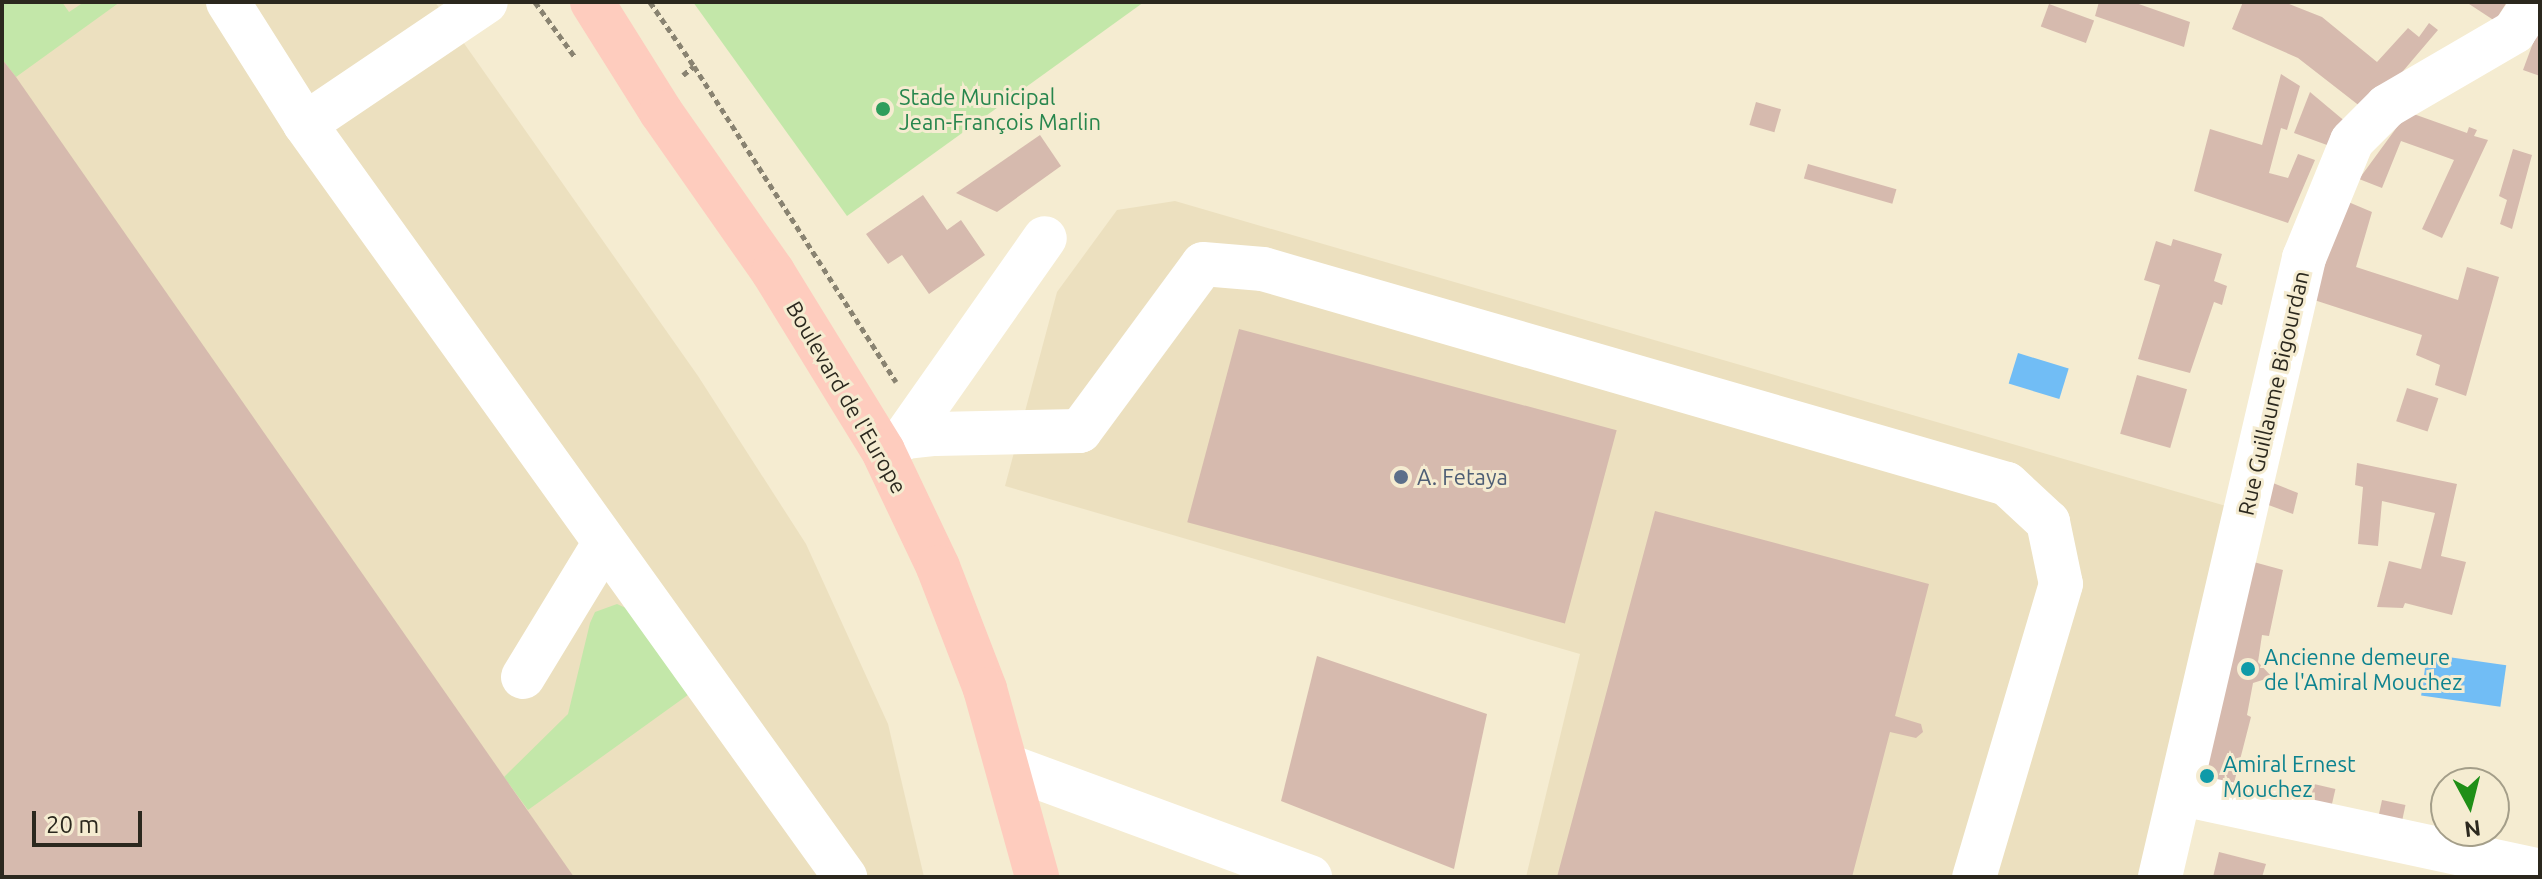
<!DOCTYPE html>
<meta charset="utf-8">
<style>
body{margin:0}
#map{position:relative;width:2542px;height:879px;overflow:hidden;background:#f5ecd1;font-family:Ubuntu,sans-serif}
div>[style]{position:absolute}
.built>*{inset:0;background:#ece0bf}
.green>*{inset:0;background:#c3e7a9}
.water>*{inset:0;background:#71bdf5;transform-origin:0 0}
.building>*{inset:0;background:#d6baae;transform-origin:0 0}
.path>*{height:5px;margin-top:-2.5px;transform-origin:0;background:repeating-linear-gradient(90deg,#898371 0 6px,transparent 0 10px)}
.minor>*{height:44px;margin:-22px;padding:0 22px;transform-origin:22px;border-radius:22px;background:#fff}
.major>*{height:44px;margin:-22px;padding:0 22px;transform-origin:22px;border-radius:22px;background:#feccbe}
.dots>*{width:22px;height:22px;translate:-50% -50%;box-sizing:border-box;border:4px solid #f5ecd1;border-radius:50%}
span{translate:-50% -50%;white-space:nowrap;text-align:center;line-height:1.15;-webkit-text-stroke:6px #f5ecd1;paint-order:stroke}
.leisure-label{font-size:22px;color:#27864d}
.left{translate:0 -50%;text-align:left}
.street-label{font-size:22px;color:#2b281e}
.service-label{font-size:22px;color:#4e5e75}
.culture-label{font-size:22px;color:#0d838f}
.frame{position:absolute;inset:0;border:4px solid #2b281e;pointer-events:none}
.north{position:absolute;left:2430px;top:767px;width:80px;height:80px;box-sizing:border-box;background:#f5ecd1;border:2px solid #a49e89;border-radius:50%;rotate:173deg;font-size:22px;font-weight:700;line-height:32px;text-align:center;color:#2b281e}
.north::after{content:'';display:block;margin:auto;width:28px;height:36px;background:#1f8f17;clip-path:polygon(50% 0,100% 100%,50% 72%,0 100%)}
.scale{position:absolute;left:32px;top:811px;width:110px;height:36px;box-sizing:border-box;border:4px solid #2b281e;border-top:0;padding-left:10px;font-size:24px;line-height:28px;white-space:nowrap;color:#2b281e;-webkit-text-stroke:6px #f5ecd1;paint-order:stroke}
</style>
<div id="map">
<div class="built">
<div style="clip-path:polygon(2px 2px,435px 2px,698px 376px,806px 544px,888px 724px,924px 877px,2px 877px)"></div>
<div style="clip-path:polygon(1175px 201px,2226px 506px,2138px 877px,1526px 877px,1580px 654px,1005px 486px,1057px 292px,1117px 210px)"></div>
</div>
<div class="green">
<div style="clip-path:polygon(2px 2px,62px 2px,69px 12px,84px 2px,120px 2px,16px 77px,2px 59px)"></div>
<div style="clip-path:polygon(693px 2px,1144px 2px,847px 216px)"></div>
<div style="clip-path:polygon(617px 604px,628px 609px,692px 692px,528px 810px,504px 777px,568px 714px,590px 623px,595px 612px)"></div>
</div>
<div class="water">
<div style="left:2018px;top:353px;width:53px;height:32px;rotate:17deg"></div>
<div style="left:2427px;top:654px;width:80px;height:42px;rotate:8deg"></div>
</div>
<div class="building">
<div style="clip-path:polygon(2099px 2px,2133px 2px,2190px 22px,2184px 47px,2095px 16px)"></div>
<div style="clip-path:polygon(2243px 2px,2284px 2px,2322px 17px,2377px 62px,2408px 28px,2419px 37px,2429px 23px,2438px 30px,2398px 77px,2361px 107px,2298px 58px,2232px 29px)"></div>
<div style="clip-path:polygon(2466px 2px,2507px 2px,2495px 21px)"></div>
<div style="left:2049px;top:4px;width:48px;height:24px;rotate:20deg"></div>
<div style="clip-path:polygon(2540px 24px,2540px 76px,2523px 70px)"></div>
<div style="clip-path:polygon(2px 59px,16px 77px,574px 877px,2px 877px)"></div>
<div style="clip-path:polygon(2281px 74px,2300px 86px,2287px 130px,2281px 128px,2269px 173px,2288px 178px,2298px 154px,2315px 160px,2288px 223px,2194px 191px,2210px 129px,2262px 145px)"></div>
<div style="clip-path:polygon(2310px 92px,2347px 123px,2327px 145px,2294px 133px)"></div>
<div style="left:1756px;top:102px;width:26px;height:24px;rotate:16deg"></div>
<div style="clip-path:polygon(2408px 112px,2467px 133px,2469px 127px,2477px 130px,2474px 136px,2488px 140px,2442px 238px,2422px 229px,2454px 160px,2401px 141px,2382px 188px,2359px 179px)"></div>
<div style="clip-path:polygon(1040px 135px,1061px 166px,997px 212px,956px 193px)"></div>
<div style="clip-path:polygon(2513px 149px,2532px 155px,2512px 229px,2500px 224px,2507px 200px,2499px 196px)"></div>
<div style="left:1808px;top:164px;width:92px;height:15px;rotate:16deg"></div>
<div style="clip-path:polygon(923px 195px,947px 230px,961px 220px,985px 255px,929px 294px,902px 255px,888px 264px,866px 234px)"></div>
<div style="clip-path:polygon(2346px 201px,2372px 212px,2356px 267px,2458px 300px,2467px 267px,2499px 277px,2466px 396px,2435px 385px,2440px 365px,2416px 355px,2422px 335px,2308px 298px)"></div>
<div style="clip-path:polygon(2173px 239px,2222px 254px,2214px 281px,2227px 286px,2222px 305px,2214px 302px,2190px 373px,2138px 359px,2160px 285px,2144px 280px,2156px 241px,2171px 246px)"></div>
<div style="left:1239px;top:329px;width:391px;height:200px;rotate:15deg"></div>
<div style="left:2137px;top:375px;width:52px;height:61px;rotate:16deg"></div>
<div style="left:2407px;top:388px;width:33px;height:35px;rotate:18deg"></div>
<div style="clip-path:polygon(2357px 463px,2457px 484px,2441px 556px,2466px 562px,2452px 615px,2405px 603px,2403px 608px,2377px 607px,2389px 561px,2421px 569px,2435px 513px,2382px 501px,2378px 546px,2358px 544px,2363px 487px,2355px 485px)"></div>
<div style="clip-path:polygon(2268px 481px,2298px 493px,2293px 514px,2263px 503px)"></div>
<div style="clip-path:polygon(1655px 511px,1929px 584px,1895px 716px,1921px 724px,1923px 732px,1916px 738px,1890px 732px,1852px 877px,1557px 877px)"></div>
<div style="clip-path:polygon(2250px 561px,2283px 570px,2269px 636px,2262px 635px,2258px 662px,2272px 677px,2253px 683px,2247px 715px,2251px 717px,2233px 787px,2219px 783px,2206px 765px)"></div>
<div style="clip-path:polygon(1317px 656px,1487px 714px,1454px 869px,1281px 801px)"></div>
<div style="left:2314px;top:784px;width:22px;height:21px;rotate:13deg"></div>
<div style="left:2382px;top:800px;width:24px;height:20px;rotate:12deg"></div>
<div style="clip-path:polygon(2219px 852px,2266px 864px,2262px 877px,2213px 877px)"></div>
</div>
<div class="path">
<div style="left:535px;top:2px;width:68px;rotate:54deg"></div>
<div style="left:650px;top:2px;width:78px;rotate:55.5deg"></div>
<div style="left:683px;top:75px;width:14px;rotate:-39deg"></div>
<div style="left:694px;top:66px;width:375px;rotate:57.4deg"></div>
</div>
<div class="minor">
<div style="left:228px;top:2px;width:144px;rotate:57.7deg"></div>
<div style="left:305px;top:124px;width:927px;rotate:54.35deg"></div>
<div style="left:305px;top:124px;width:218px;rotate:-34deg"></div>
<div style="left:905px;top:437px;width:243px;rotate:-54.9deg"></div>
<div style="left:883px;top:451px;width:26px;rotate:-32deg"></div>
<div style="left:905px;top:437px;width:30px;rotate:-6deg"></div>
<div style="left:935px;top:434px;width:145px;rotate:-1.2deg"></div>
<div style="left:1080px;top:431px;width:207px;rotate:-53.6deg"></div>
<div style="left:1203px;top:264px;width:60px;rotate:4.8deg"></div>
<div style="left:1263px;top:269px;width:774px;rotate:16.12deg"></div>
<div style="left:2007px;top:484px;width:56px;rotate:42.8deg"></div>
<div style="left:2048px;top:522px;width:63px;rotate:78.2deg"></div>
<div style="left:2061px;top:584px;width:306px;rotate:106.5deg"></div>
<div style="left:523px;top:677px;width:156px;rotate:-58.7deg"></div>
<div style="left:1008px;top:766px;width:322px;rotate:20.2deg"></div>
<div style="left:2182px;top:794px;width:366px;rotate:12.1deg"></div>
<div style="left:2160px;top:877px;width:636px;rotate:-76.9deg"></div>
<div style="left:2304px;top:258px;width:126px;rotate:-67.7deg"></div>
<div style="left:2352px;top:141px;width:49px;rotate:-45deg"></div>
<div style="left:2387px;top:106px;width:147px;rotate:-30.2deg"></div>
<div style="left:2514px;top:32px;width:36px;rotate:-56deg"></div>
</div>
<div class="major">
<div style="left:592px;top:2px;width:130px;rotate:57.9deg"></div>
<div style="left:661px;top:112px;width:195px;rotate:55deg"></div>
<div style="left:773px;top:272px;width:210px;rotate:58.4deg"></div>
<div style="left:883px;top:451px;width:128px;rotate:64.6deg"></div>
<div style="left:938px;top:567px;width:131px;rotate:68.9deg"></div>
<div style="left:985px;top:689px;width:195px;rotate:74.5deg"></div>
</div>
<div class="dots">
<div style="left:883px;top:109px;background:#2e9e5b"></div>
<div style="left:1401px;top:477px;background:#5c6f8a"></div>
<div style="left:2248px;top:669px;background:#0f9aa8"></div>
<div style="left:2207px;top:776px;background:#0f9aa8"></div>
</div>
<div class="leisure-label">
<span class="left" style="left:899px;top:109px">Stade Municipal<br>Jean-François Marlin</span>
</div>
<div class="street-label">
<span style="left:2273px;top:393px;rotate:-77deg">Rue Guillaume Bigourdan</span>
<span style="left:847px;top:397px;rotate:60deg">Boulevard de l'Europe</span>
</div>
<div class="service-label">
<span class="left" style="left:1417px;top:477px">A. Fetaya</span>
</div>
<div class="culture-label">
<span class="left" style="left:2264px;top:669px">Ancienne demeure<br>de l'Amiral Mouchez</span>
<span class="left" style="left:2223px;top:776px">Amiral Ernest<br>Mouchez</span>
</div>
<div class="frame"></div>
<div class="north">N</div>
<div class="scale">20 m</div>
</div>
